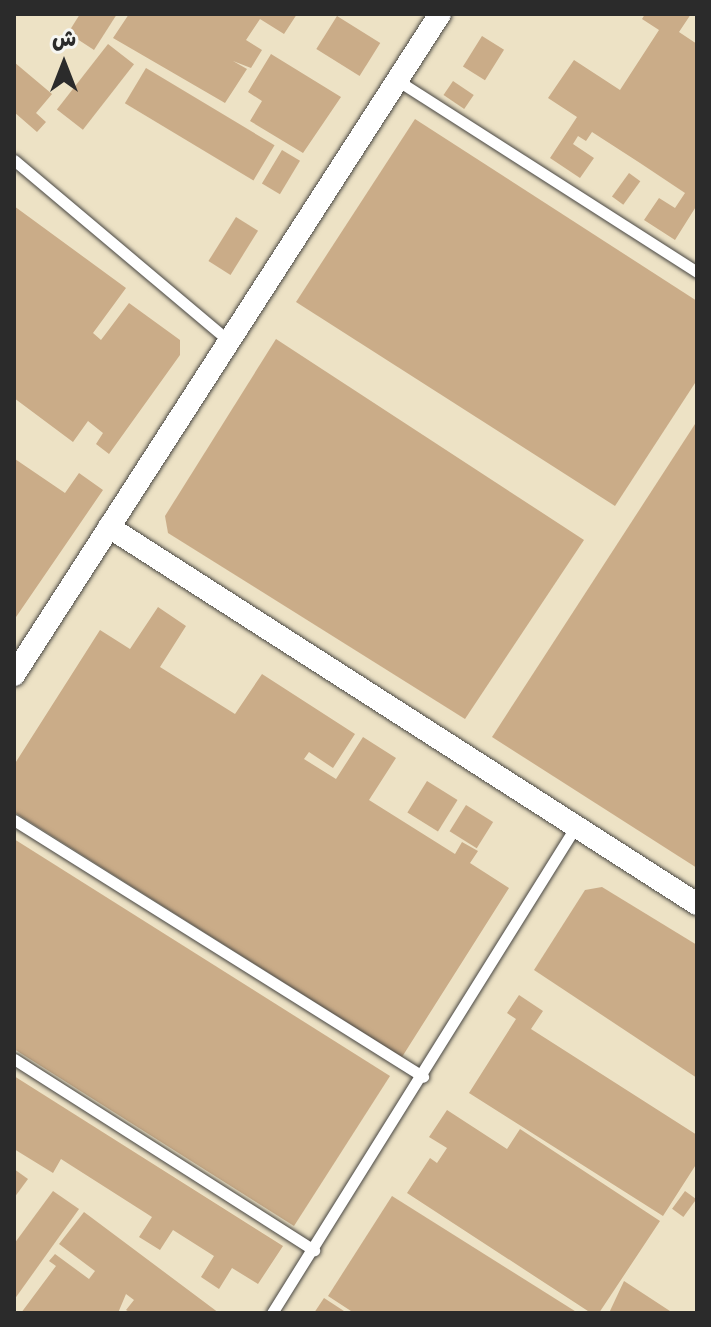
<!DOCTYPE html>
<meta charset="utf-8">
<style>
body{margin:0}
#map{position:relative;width:711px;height:1327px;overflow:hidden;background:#ede2c5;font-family:"Balsamiq Sans","Playpen Sans Arabic",sans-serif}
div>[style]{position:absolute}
.building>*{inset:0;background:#caac88;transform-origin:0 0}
.roads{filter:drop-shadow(0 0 2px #484642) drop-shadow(0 0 2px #484642)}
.service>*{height:11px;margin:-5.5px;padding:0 5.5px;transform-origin:5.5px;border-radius:5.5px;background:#fff}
.minor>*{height:22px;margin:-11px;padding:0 11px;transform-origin:11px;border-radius:11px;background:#fff}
span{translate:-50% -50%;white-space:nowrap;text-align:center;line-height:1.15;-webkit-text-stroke:8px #f6f6f2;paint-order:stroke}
.frame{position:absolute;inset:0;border:16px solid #2b2b2b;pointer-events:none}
.north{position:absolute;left:24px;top:24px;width:80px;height:80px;-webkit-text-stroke:6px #f6f6f2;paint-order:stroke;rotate:0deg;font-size:22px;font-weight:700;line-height:32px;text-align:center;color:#2b2b2b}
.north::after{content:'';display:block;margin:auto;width:28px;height:36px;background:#2b2b2b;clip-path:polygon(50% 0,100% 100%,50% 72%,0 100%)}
</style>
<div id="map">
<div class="building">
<div style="clip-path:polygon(80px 14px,117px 14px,94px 50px,68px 33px)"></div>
<div style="clip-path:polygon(129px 14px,297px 14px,284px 34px,260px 19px,246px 40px,262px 50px,251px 68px,233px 61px,247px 69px,225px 103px,113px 38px)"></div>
<div style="clip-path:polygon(645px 14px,691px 14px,679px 32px,697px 44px,697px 205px,675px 240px,644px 220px,659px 198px,675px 208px,685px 193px,640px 163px,592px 132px,586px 141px,578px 136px,573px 144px,594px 158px,580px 178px,550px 158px,577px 117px,548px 98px,574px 60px,620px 90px,659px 30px,642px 19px)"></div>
<div style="left:337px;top:16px;width:51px;height:39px;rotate:32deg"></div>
<div style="left:482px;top:36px;width:26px;height:36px;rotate:32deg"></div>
<div style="left:108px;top:44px;width:33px;height:83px;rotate:38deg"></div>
<div style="clip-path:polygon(271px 54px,341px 97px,303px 153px,250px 121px,262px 101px,248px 92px)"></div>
<div style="clip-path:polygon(14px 62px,52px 94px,36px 113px,46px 122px,37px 132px,14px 112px)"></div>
<div style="left:146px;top:68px;width:150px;height:41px;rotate:31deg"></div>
<div style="left:453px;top:81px;width:25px;height:17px;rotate:34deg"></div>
<div style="clip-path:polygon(415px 119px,697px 301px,697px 380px,615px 506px,296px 302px)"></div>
<div style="left:282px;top:150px;width:21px;height:39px;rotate:31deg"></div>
<div style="left:629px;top:173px;width:14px;height:29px;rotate:36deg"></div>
<div style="clip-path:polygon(14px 206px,126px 288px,93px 333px,101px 340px,129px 303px,180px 340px,180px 355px,109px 454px,96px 444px,103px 433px,88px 421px,73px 442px,14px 398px)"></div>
<div style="left:236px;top:217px;width:26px;height:52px;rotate:32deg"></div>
<div style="clip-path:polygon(276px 339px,584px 540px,465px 719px,168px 533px,165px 516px)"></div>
<div style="clip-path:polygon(697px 421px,697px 868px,492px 737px)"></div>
<div style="clip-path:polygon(15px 459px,65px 493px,79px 473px,103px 490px,14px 620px)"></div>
<div style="clip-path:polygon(158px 607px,186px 626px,160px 667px,235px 714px,262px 674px,355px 734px,333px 768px,309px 752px,304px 759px,336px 779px,363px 737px,396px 758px,369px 800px,455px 854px,462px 842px,478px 851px,470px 863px,509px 888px,402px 1057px,14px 812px,14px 765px,100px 630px,130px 649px)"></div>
<div style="left:427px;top:781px;width:36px;height:37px;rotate:32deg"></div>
<div style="left:466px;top:805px;width:32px;height:31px;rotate:32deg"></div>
<div style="clip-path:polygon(14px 839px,390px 1076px,294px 1226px,14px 1049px)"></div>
<div style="clip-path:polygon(602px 887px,697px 945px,697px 1078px,534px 970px,585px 890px)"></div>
<div style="clip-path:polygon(519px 995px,543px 1011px,531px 1029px,697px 1135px,697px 1163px,663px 1216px,469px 1093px,516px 1019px,507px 1013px)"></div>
<div style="clip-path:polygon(14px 1076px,283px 1246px,258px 1284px,232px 1268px,219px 1289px,201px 1277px,214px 1256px,173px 1230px,160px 1250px,139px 1237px,152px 1217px,61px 1159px,53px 1173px,14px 1149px)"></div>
<div style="clip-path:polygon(447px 1110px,507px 1149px,520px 1129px,660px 1221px,599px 1313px,591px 1313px,407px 1193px,430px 1158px,437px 1163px,447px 1148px,429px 1137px)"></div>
<div style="clip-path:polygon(14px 1169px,28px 1179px,14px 1198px)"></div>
<div style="clip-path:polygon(53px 1191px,79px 1209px,14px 1300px,14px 1244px)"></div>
<div style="left:685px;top:1191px;width:14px;height:22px;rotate:36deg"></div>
<div style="clip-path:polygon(392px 1196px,578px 1313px,354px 1313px,328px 1296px)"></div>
<div style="clip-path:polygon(84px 1212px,215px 1310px,219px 1313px,131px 1313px,126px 1310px,134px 1300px,126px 1294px,118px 1313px,21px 1313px,56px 1266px,49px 1261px,55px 1254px,89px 1279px,95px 1271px,59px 1244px)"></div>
<div style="clip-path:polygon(624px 1281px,673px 1313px,609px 1313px)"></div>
<div style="clip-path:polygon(324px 1298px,347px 1313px,314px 1313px)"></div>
</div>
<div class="roads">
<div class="service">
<div style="left:397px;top:80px;width:356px;rotate:32.6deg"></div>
<div style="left:14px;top:160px;width:280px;rotate:40.1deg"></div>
<div style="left:14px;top:820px;width:483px;rotate:32.1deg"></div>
<div style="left:14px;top:1059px;width:356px;rotate:32.5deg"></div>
<div style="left:272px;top:1313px;width:574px;rotate:-58.03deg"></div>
</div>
<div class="minor">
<div style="left:109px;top:527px;width:698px;rotate:32.67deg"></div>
<div style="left:14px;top:675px;width:786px;rotate:-57.2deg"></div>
</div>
</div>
<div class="frame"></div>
<div class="north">ش</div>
</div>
